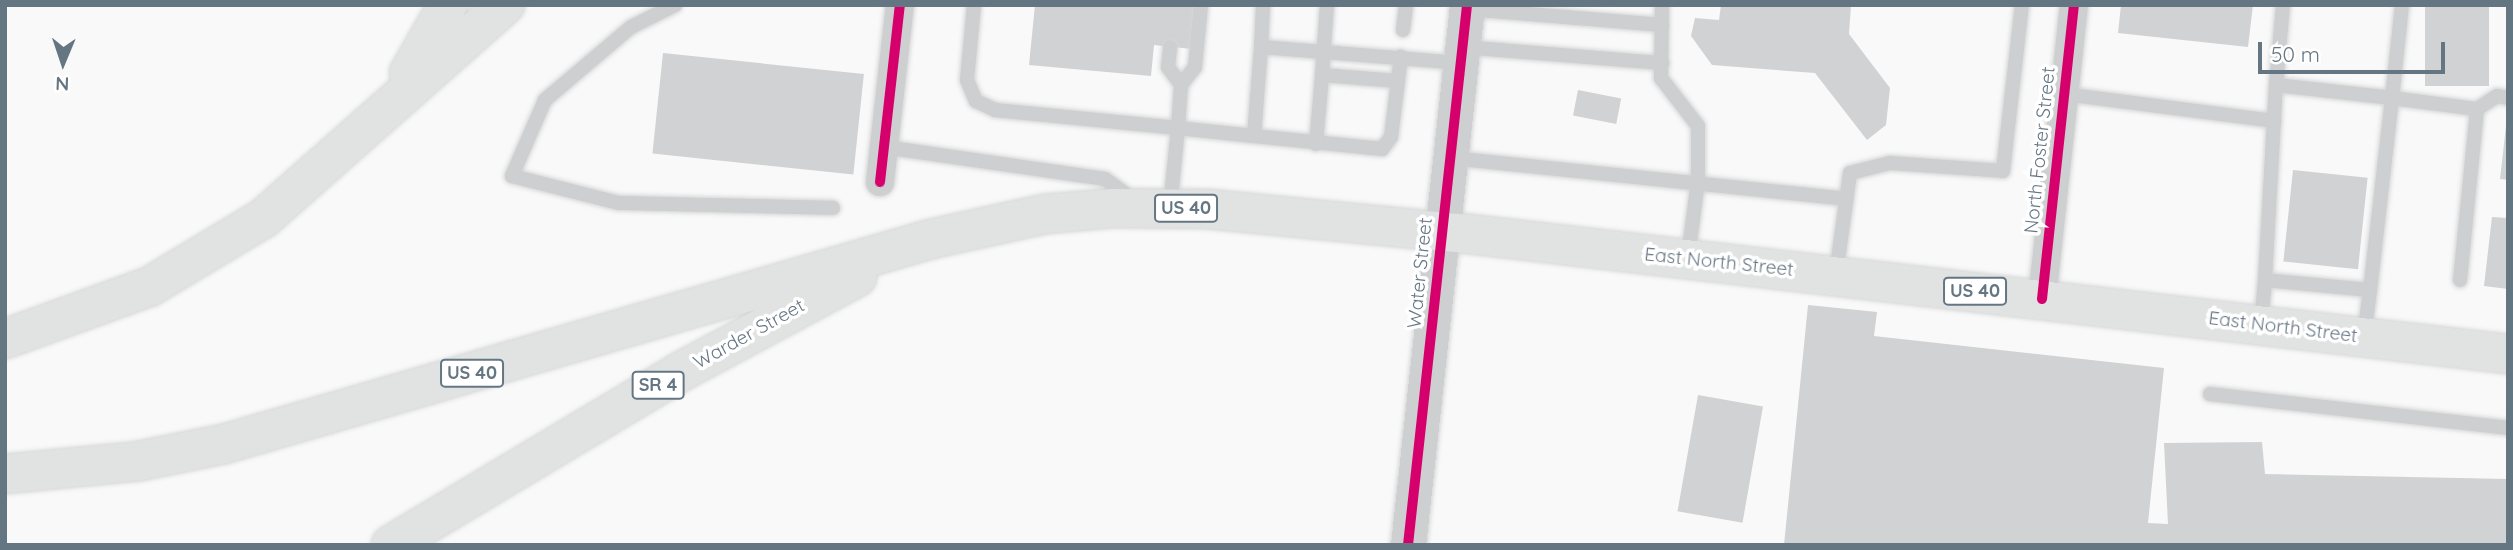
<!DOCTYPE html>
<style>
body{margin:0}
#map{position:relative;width:2513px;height:550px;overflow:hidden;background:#f9f9f9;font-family:Quicksand,sans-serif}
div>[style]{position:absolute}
.building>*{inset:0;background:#d0d2d3;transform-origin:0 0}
.roads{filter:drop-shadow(0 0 2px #d5d6d7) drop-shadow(0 0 2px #d5d6d7)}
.service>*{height:14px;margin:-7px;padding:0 7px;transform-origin:7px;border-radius:7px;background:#cecfd0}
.minor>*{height:28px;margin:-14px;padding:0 14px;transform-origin:14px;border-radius:14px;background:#cecfd0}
.tertiary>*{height:35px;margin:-17.5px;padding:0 17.5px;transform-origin:17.5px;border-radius:17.5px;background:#cecfd0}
.primary>*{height:38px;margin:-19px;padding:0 19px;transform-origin:19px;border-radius:19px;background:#e1e2e2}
.cycleway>*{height:10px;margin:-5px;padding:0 5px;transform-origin:5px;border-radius:5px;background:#d6006c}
span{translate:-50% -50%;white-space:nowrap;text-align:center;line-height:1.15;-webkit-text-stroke:7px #fff;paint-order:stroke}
.shield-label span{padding:2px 5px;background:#fff;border:2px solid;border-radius:5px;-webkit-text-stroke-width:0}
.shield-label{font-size:18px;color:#657683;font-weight:700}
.street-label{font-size:19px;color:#657683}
.frame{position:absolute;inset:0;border:7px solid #657683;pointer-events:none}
.north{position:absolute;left:28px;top:28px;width:70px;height:70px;-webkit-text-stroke:5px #fff;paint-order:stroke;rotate:182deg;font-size:19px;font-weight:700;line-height:28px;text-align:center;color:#657683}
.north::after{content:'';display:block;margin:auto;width:24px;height:32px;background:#657683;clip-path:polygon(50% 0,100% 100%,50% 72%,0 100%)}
.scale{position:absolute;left:2258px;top:42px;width:187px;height:32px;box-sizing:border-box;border:4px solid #657683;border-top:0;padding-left:9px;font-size:21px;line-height:24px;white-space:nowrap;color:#657683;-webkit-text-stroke:5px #fff;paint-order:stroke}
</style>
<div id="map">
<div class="building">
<div style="clip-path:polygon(1035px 5px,1196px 5px,1192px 49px,1154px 45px,1151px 76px,1029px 65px)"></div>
<div style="clip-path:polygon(1721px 5px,1851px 5px,1849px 34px,1890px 88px,1886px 125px,1867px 140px,1815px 73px,1712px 65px,1691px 36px,1695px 18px,1719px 20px)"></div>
<div style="clip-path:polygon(2121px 5px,2253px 5px,2248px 47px,2118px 33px)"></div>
<div style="left:2425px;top:5px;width:64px;height:81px"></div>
<div style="left:663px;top:53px;width:202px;height:101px;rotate:6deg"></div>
<div style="left:1578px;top:90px;width:44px;height:26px;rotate:11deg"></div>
<div style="clip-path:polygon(2506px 126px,2508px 126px,2508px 180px,2500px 179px)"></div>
<div style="left:2293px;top:170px;width:75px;height:92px;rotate:6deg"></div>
<div style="clip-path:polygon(2492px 217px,2508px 218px,2508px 289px,2484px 286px)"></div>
<div style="clip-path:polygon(1808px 305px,1877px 312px,1874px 336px,2164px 368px,2148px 523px,2168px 524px,2164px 443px,2262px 442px,2265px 474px,2508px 479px,2508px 545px,1784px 545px)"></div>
<div style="left:1698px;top:395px;width:66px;height:118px;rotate:10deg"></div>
</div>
<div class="roads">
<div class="service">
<div style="left:675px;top:5px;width:49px;rotate:153.4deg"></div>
<div style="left:631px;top:27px;width:113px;rotate:139.7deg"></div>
<div style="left:545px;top:100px;width:83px;rotate:113.5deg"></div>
<div style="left:512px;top:176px;width:110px;rotate:14.2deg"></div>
<div style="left:619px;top:203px;width:214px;rotate:1.3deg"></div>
<div style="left:974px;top:5px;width:75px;rotate:95.3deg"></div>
<div style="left:967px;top:80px;width:23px;rotate:67deg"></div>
<div style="left:976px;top:101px;width:21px;rotate:25deg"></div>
<div style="left:995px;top:110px;width:184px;rotate:5.6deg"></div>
<div style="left:1178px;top:128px;width:43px;rotate:-86deg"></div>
<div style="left:1181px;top:85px;width:22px;rotate:-126deg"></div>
<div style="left:1168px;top:67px;width:20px;rotate:-84deg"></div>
<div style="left:1263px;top:5px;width:42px;rotate:92.7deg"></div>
<div style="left:1261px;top:47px;width:201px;rotate:4.6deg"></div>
<div style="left:1327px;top:5px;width:70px;rotate:94.1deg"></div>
<div style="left:1322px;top:75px;width:76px;rotate:4.5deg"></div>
<div style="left:1662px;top:5px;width:73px;rotate:90.8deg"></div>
<div style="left:1661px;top:78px;width:61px;rotate:52.4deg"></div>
<div style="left:1698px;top:126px;width:55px;rotate:90deg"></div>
<div style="left:1698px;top:181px;width:77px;rotate:97.5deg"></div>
<div style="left:2402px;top:5px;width:94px;rotate:96.1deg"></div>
<div style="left:2392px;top:98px;width:193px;rotate:96.5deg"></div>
<div style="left:2370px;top:290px;width:105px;rotate:-174.6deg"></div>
<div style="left:2265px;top:280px;width:195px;rotate:-86.8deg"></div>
<div style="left:2276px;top:85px;width:117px;rotate:6.4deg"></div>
<div style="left:2392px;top:98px;width:86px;rotate:7.4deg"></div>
<div style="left:2477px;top:109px;width:24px;rotate:-33deg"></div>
<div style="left:2497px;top:96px;width:11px;rotate:10deg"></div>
<div style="left:1468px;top:9px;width:195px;rotate:4.7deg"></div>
<div style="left:1403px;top:30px;width:25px;rotate:-83deg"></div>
<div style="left:1462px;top:47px;width:201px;rotate:4.6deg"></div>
<div style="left:1181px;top:85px;width:23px;rotate:-52deg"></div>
<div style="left:1195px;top:67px;width:62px;rotate:-84.5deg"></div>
<div style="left:2276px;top:85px;width:80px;rotate:-85deg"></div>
<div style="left:2064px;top:94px;width:212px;rotate:7.3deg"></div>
<div style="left:1254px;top:136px;width:129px;rotate:5.8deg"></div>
<div style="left:1382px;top:149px;width:15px;rotate:-53deg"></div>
<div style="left:1391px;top:137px;width:81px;rotate:-82.9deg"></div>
<div style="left:1316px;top:144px;width:69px;rotate:-85deg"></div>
<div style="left:884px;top:147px;width:223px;rotate:8.2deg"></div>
<div style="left:1105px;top:179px;width:34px;rotate:36deg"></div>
<div style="left:1451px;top:158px;width:397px;rotate:5.9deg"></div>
<div style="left:1170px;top:207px;width:79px;rotate:-84.2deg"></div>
<div style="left:1178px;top:128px;width:76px;rotate:6deg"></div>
<div style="left:1254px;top:136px;width:89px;rotate:-85.5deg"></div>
<div style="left:1836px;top:274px;width:102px;rotate:-82.1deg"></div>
<div style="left:1850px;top:173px;width:41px;rotate:-14deg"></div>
<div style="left:1890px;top:163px;width:113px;rotate:4deg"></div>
<div style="left:2003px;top:171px;width:167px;rotate:-83.5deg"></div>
<div style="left:2460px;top:280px;width:172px;rotate:-84.3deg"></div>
<div style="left:2261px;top:324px;width:44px;rotate:-84.8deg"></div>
<div style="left:2364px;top:337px;width:47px;rotate:-82.7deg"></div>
<div style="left:2210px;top:394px;width:300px;rotate:6.5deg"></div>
</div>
<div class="minor">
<div style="left:880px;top:182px;width:178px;rotate:-83.6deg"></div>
<div style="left:2042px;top:299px;width:296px;rotate:-83.8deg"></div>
</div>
<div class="tertiary">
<div style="left:1408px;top:545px;width:543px;rotate:-83.76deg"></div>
</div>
<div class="primary">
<div style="left:409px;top:73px;width:78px;rotate:-60.2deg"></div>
<div style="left:5px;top:339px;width:153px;rotate:-19.9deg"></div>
<div style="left:149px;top:287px;width:134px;rotate:-31deg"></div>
<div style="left:264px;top:218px;width:322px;rotate:-41.5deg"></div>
<div style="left:5px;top:474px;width:135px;rotate:-5.5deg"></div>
<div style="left:139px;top:461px;width:87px;rotate:-11.3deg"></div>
<div style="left:224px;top:444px;width:736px;rotate:-16.17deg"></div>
<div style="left:931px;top:239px;width:117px;rotate:-12.4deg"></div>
<div style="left:1045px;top:214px;width:68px;rotate:-5deg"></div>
<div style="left:1113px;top:208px;width:94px;rotate:0.6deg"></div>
<div style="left:1207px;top:209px;width:263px;rotate:5.5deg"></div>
<div style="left:1469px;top:234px;width:1046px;rotate:6.59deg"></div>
<div style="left:391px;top:545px;width:337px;rotate:-30.9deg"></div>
<div style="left:680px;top:372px;width:201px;rotate:-28.2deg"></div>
</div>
</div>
<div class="cycleway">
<div style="left:880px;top:182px;width:178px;rotate:-83.6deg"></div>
<div style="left:2042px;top:299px;width:296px;rotate:-83.8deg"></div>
<div style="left:1408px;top:545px;width:543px;rotate:-83.76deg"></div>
</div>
<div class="shield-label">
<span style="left:1186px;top:208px">US 40</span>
<span style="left:1975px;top:291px">US 40</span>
<span style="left:472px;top:373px">US 40</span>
<span style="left:658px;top:385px">SR 4</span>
</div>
<div class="street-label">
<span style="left:2040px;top:150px;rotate:-84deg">North Foster Street</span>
<span style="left:1719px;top:262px;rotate:6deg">East North Street</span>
<span style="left:1420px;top:273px;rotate:-84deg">Water Street</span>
<span style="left:2283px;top:327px;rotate:7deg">East North Street</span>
<span style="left:749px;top:334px;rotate:-29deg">Warder Street</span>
</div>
<div class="frame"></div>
<div class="north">N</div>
<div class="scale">50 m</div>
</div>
